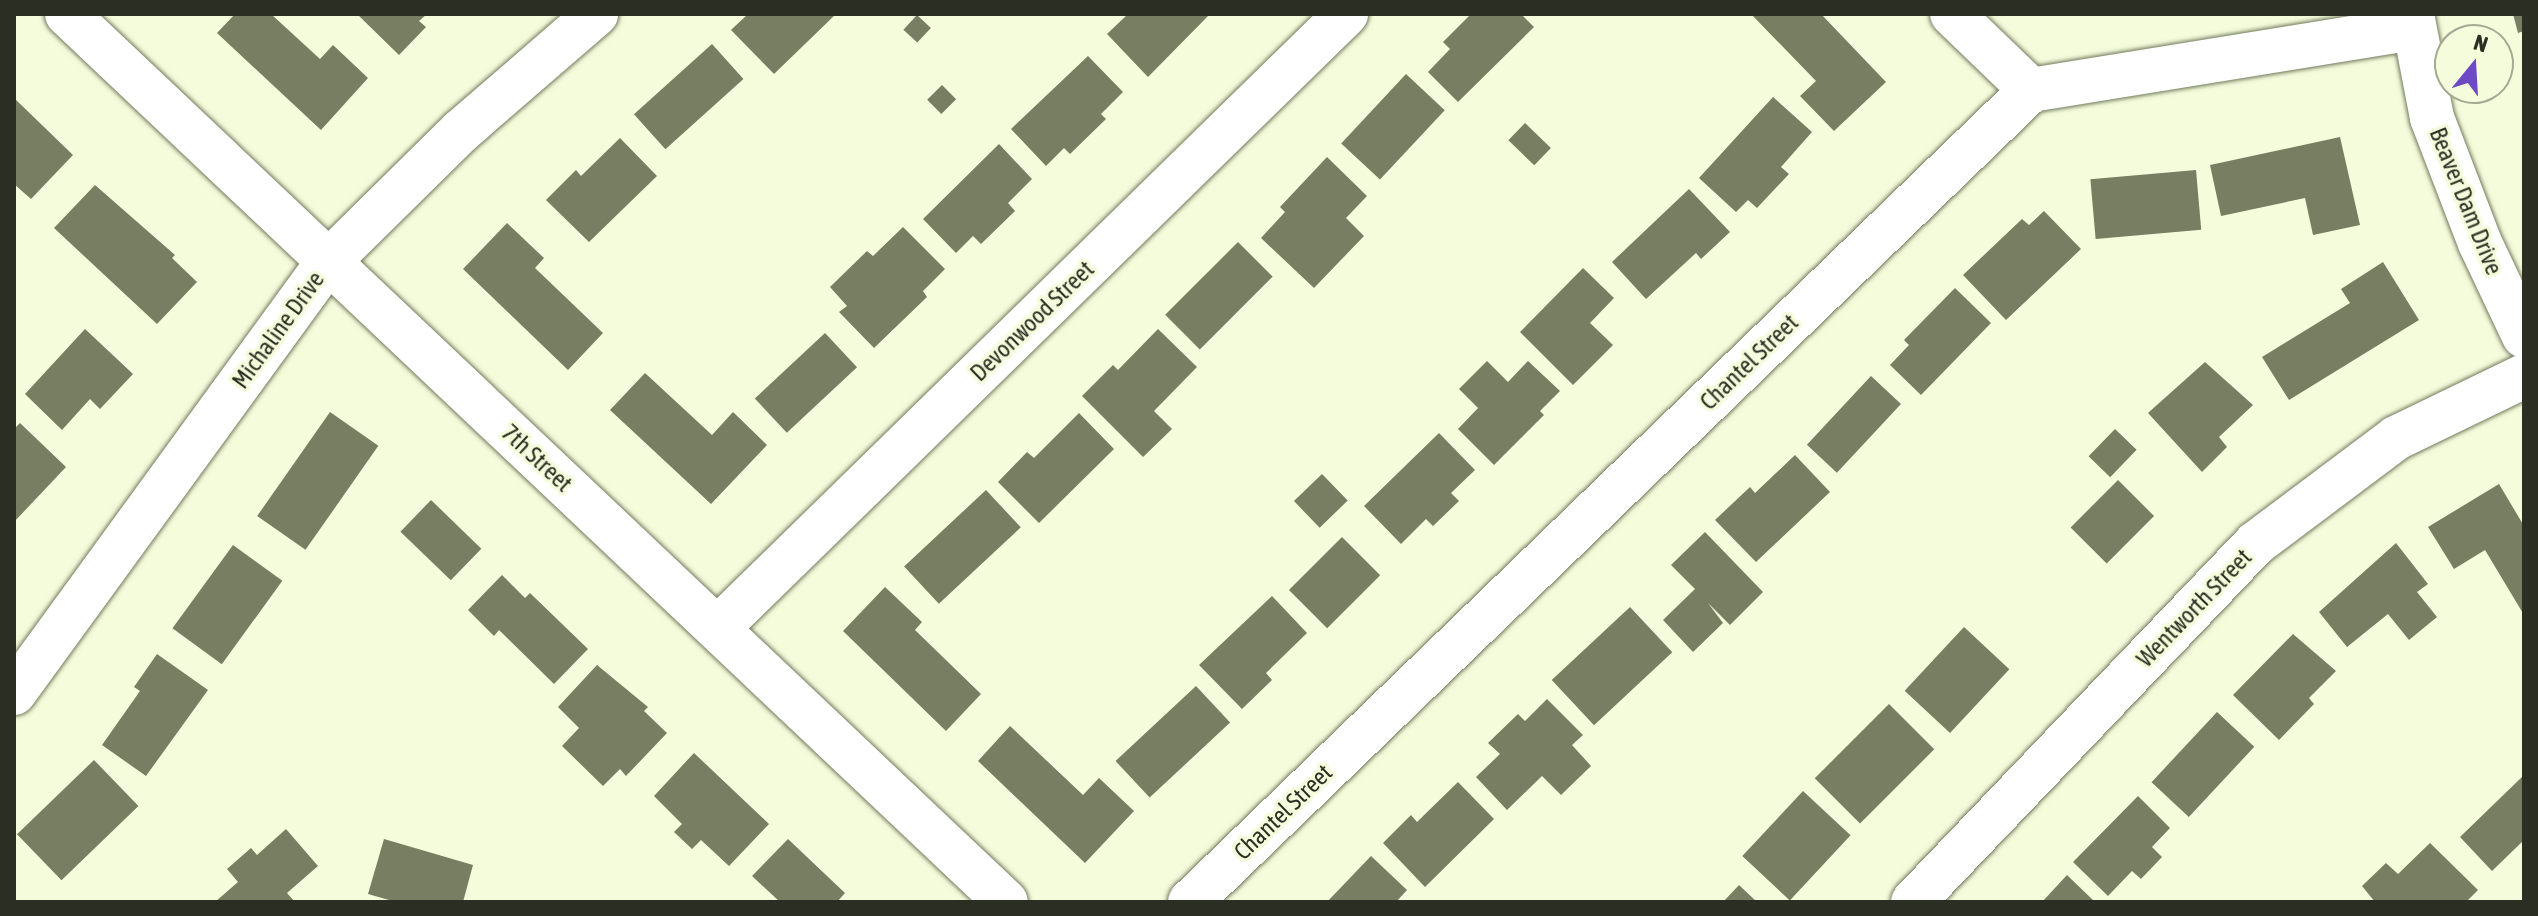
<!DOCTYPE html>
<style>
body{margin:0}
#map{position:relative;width:2538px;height:916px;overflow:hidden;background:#f4fcdc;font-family:"Asap Condensed",sans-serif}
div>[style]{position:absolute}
.building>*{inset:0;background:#777e61;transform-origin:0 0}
.roads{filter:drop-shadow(0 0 2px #737a5d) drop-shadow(0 0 2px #737a5d)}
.minor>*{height:44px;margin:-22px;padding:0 22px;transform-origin:22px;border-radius:22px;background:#fff}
span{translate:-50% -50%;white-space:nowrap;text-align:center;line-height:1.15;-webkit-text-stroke:7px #f4fcdc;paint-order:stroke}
.street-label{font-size:24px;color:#2b2e22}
.frame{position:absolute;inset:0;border:16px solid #2b2e22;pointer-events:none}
.north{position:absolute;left:2434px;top:24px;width:80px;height:80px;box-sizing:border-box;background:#f4fcdc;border:2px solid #a4aa92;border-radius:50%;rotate:18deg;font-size:22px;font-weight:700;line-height:32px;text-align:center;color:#2b2e22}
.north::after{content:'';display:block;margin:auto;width:28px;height:36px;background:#6b4ac3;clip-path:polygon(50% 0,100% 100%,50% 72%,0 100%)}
</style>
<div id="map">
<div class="building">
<div style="clip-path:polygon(235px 14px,271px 14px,320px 59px,333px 45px,368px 78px,321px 130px,217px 33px)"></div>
<div style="clip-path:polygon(357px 14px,427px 14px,419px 21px,426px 27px,399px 55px)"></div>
<div style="clip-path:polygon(748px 14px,836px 14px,774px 74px,731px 30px)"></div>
<div style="clip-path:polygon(1128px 14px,1210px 14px,1148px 77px,1107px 34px)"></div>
<div style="clip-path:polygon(1471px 14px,1521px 14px,1534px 27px,1458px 102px,1428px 72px,1450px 49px,1443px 42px)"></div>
<div style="clip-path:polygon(1751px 14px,1821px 14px,1886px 82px,1834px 131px,1800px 96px,1816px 81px)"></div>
<div style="clip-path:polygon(2513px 14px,2524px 14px,2524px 31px,2518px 33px)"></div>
<div style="left:917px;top:15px;width:19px;height:20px;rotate:43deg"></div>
<div style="left:712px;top:44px;width:47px;height:105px;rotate:48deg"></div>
<div style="clip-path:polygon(1088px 56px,1123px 92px,1101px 114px,1106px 119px,1070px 154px,1064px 148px,1046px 166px,1011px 129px)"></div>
<div style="left:1406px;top:74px;width:53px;height:95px;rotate:43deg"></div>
<div style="left:942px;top:85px;width:20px;height:21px;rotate:45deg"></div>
<div style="clip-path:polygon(1773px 97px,1812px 132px,1781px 167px,1789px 174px,1757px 208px,1748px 200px,1736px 212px,1699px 178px)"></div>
<div style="clip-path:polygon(14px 98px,73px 155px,31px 199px,14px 184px)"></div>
<div style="left:1525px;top:123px;width:36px;height:24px;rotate:44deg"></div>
<div style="clip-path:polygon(2340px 137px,2360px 225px,2313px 235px,2305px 198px,2221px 216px,2210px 165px)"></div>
<div style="clip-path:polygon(620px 138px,657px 176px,589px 242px,546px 200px,576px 170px,581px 176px)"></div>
<div style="clip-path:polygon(999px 144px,1032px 179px,1008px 203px,1015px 211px,981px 244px,973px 236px,956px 253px,923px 219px)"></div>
<div style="clip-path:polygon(1327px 157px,1367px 196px,1346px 218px,1364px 236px,1314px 288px,1261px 238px,1285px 212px,1280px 207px)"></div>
<div style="left:2196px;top:170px;width:60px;height:106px;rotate:85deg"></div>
<div style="clip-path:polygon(95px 185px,175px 255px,172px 258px,197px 282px,157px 324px,54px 228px)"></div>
<div style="clip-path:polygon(1689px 189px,1730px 232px,1701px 259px,1696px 253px,1646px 299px,1612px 262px)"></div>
<div style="clip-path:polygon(2044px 211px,2081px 249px,2006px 320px,1963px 275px,2022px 219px,2029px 225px)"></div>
<div style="clip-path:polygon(507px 223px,544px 258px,535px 268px,603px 333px,568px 370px,463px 269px)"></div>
<div style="clip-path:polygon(903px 227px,945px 269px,923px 291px,927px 297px,874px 348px,839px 312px,847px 306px,830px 287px,867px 251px,873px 256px)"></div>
<div style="left:1238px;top:242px;width:49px;height:103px;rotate:45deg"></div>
<div style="clip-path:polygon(2383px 262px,2419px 320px,2289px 400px,2262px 357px,2350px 303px,2341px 289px)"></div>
<div style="clip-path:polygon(1583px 268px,1614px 298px,1590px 323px,1613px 345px,1573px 385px,1520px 332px)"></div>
<div style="clip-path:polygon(1955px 288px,1991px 323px,1921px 395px,1890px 365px,1909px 345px,1904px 340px)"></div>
<div style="clip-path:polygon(85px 329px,133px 374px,100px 409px,90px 399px,62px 430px,25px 394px)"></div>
<div style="clip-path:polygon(1158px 329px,1197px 367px,1154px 411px,1172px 429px,1143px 457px,1082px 396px,1113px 365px,1118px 370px)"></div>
<div style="left:825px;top:333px;width:47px;height:96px;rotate:47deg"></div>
<div style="clip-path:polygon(1487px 361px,1508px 382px,1528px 361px,1560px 391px,1540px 411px,1544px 415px,1494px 465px,1458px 429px,1478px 408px,1459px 389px)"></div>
<div style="clip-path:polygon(2205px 362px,2253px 405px,2219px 437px,2227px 447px,2202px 472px,2148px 413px)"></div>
<div style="clip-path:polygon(645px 373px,712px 435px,733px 412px,767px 445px,711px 504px,610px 410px)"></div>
<div style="left:1871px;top:376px;width:41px;height:94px;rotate:43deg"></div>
<div style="left:330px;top:412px;width:59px;height:127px;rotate:35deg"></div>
<div style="clip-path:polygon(1079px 413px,1114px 449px,1039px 523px,998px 482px,1027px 452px,1034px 458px)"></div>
<div style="clip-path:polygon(20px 423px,66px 467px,14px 522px,14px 429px)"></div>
<div style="left:2115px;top:429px;width:30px;height:38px;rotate:44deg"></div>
<div style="clip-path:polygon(1439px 433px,1475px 470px,1451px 493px,1459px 501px,1433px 526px,1426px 519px,1401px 544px,1364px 506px)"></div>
<div style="clip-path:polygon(1795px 455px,1830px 492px,1756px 562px,1715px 520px,1750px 487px,1755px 493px)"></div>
<div style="left:1322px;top:474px;width:37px;height:39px;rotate:46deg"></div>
<div style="left:2118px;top:480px;width:51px;height:67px;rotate:45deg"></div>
<div style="clip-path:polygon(2499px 484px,2524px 526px,2524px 615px,2485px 550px,2454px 569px,2428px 527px)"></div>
<div style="left:986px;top:490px;width:51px;height:112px;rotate:47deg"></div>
<div style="left:431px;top:500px;width:70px;height:44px;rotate:44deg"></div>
<div style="clip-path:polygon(1705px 532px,1763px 592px,1730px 625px,1708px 603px,1723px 623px,1693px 652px,1663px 620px,1695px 589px,1671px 565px)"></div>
<div style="left:1342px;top:537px;width:54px;height:75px;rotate:45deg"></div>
<div style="clip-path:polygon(2396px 543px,2428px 584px,2417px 592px,2437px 617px,2409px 640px,2388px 614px,2347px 647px,2319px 612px)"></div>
<div style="left:233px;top:545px;width:61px;height:103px;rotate:36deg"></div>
<div style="clip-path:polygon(502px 575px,525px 598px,530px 593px,588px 649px,554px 684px,499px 630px,494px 636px,468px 610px)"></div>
<div style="clip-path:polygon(885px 587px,922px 622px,915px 630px,981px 694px,946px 731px,843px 631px)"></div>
<div style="clip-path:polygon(1272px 596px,1307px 633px,1266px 673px,1272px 680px,1242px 709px,1199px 665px)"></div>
<div style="left:1630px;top:607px;width:62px;height:107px;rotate:47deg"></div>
<div style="left:1964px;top:627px;width:62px;height:87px;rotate:43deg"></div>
<div style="clip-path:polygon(2293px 634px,2336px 671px,2309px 698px,2314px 704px,2279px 740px,2233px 695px)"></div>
<div style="clip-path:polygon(157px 654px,208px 690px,146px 776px,102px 745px,140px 691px,134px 687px)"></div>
<div style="clip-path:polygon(597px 665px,648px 707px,644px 711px,667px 733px,626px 776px,620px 769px,603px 786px,562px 746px,579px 728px,558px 707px)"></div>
<div style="left:1196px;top:686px;width:50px;height:110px;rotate:47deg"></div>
<div style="clip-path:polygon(1547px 699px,1583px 735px,1572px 745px,1591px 766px,1561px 795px,1542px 776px,1507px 810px,1476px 777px,1500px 754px,1488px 743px,1518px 714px,1525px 721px)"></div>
<div style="left:1889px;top:704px;width:64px;height:105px;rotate:45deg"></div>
<div style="left:2217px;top:712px;width:51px;height:96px;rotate:43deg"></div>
<div style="clip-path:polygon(1010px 726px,1083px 795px,1099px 778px,1134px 811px,1085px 863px,978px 761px)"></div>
<div style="clip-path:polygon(694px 753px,769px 824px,729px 866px,701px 840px,692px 849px,674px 832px,682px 824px,654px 796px)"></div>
<div style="left:94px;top:760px;width:64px;height:107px;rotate:46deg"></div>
<div style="clip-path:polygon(2524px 775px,2524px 840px,2492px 871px,2460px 837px)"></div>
<div style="clip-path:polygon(1458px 782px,1494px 819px,1425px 887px,1383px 843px,1411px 815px,1417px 822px)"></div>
<div style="left:1803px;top:791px;width:65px;height:89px;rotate:43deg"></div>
<div style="clip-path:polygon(2138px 796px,2170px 828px,2152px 847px,2162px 857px,2141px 879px,2132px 871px,2108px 896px,2073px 862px)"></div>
<div style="clip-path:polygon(286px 829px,318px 866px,287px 893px,295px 902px,215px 902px,238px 882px,227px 869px,251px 848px,257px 855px)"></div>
<div style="clip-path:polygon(384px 839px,473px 865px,463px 902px,396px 902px,368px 894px)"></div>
<div style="clip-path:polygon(788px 839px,845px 893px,837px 902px,780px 902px,752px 876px)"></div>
<div style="clip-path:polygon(2430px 843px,2478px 890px,2466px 902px,2375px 902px,2362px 886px,2386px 863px,2398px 874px)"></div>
<div style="clip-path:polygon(1371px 856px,1407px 890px,1396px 902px,1327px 902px)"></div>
<div style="clip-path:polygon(2067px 875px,2095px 902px,2042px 902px)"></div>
<div style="clip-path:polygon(1739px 885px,1757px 902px,1723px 902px)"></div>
</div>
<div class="roads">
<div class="minor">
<div style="left:67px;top:14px;width:1292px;rotate:43.4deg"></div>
<div style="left:1952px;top:14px;width:110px;rotate:43.9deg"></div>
<div style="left:2412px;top:14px;width:106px;rotate:79.1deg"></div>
<div style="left:2432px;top:118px;width:134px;rotate:69deg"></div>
<div style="left:2480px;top:243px;width:103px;rotate:64.7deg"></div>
<div style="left:719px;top:627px;width:877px;rotate:-44.35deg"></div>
<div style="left:14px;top:693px;width:532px;rotate:-53.95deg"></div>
<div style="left:327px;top:263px;width:188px;rotate:-44.6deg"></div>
<div style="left:461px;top:131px;width:179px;rotate:-40.9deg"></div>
<div style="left:1190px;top:902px;width:1169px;rotate:-43.99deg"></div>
<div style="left:2031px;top:90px;width:386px;rotate:-9.2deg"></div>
<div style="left:1913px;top:902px;width:495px;rotate:-46.3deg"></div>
<div style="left:2255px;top:544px;width:176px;rotate:-36.9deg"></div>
<div style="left:2396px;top:438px;width:142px;rotate:-25.8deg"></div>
</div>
</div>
<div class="street-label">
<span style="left:2466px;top:201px;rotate:68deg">Beaver Dam Drive</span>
<span style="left:1032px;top:321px;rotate:-44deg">Devonwood Street</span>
<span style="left:278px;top:330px;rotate:-54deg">Michaline Drive</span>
<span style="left:1749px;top:362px;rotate:-44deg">Chantel Street</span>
<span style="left:537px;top:458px;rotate:43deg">7th Street</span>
<span style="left:2194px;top:608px;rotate:-46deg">Wentworth Street</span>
<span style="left:1283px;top:812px;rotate:-44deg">Chantel Street</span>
</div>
<div class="frame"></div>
<div class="north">N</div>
</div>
